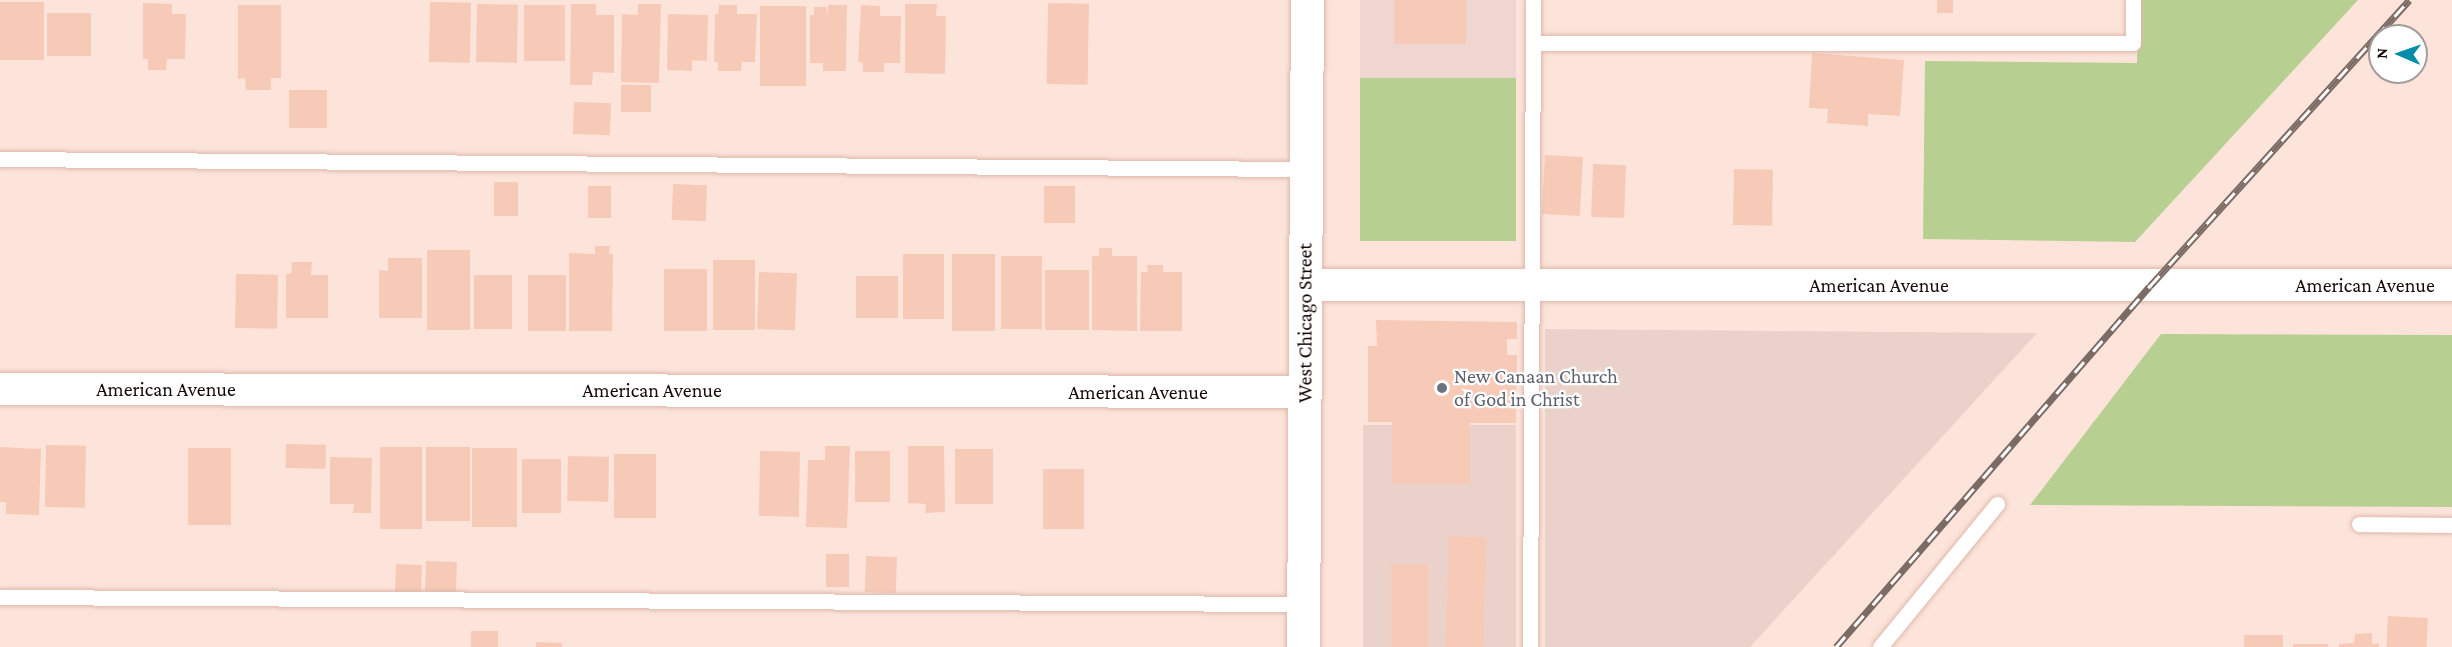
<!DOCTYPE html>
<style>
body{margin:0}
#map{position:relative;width:2452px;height:647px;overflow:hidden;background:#fce4db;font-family:"Crimson Pro",serif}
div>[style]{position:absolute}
.commercial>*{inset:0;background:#efd6d0;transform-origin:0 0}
.industrial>*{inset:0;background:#ead2cb;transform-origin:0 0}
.green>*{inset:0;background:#b7d091;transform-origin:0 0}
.building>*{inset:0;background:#f7cab8;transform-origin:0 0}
.roads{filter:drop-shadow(0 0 2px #deb8a9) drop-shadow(0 0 2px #deb8a9)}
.service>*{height:15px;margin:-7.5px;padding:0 7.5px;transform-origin:7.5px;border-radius:7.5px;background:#fff}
.minor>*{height:32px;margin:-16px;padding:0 16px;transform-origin:16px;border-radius:16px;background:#fff}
.tertiary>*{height:33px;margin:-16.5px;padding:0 16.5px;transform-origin:16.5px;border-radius:16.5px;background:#fff}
.rail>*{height:7px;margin-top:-3.5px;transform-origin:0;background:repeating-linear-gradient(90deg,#fff 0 14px,#7c6a64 0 28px);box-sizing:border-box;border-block:2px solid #7c6a64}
.dots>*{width:16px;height:16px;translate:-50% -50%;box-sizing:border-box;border:3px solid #fff;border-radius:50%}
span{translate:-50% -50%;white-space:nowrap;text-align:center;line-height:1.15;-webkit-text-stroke:4.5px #fff;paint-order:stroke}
.street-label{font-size:20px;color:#160905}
.worship-label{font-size:20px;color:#5b616d}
.left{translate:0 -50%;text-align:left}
.north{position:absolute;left:2368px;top:24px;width:60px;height:60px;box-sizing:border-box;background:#fff;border:2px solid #a29d9b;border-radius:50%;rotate:272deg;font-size:16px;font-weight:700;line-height:24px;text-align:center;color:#160905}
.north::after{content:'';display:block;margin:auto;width:21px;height:27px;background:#008daa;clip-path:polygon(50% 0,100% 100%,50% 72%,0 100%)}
</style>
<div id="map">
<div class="commercial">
<div style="left:1360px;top:0;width:156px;height:78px"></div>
</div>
<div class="industrial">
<div style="clip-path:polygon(1545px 329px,2037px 333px,1750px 647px,1545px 647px)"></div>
<div style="left:1363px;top:425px;width:153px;height:222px"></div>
</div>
<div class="green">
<div style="clip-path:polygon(2138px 0,2358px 0,2135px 242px,1923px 239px,1925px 61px,2137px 63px)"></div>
<div style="left:1360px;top:78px;width:156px;height:163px"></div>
<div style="clip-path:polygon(2161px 334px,2452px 335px,2452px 507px,2030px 505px)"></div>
</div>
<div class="building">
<div style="left:1394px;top:0;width:72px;height:44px"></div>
<div style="left:1937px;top:0;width:16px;height:13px"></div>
<div style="left:0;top:2px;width:44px;height:58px"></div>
<div style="left:430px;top:2px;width:41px;height:60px;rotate:1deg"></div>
<div style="clip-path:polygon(143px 3px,172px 4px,172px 14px,186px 14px,185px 59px,167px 59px,166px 70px,148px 70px,148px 59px,143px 59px)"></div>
<div style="left:1048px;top:3px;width:41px;height:81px;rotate:1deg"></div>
<div style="left:477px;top:4px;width:41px;height:58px;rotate:1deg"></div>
<div style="clip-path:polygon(571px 4px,596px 4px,596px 15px,614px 15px,614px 73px,593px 72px,592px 85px,570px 85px)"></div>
<div style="clip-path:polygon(638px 4px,661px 4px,659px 83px,621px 82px,622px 14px,638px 15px)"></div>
<div style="clip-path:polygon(905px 4px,937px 4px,936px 16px,946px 16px,945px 74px,905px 73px)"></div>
<div style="clip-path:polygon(238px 5px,281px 5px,281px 78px,271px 78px,271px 90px,246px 90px,245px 78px,238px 79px)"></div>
<div style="left:524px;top:5px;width:41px;height:56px"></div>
<div style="clip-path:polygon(719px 5px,737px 5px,737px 14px,757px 14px,755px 62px,742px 62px,741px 71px,718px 71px,718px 62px,714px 62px,715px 14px,718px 14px)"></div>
<div style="clip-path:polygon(828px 5px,847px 5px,846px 71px,823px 71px,823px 63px,810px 63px,810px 15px,814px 15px,814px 7px,826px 7px,828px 15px)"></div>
<div style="clip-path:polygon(861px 5px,880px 6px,880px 16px,901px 16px,900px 63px,884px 63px,884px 72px,863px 72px,863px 63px,858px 62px)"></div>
<div style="left:760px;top:6px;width:46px;height:80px"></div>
<div style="left:47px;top:13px;width:44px;height:43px"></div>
<div style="clip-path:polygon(668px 14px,708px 15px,707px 61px,692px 60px,692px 71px,667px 70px)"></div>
<div style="clip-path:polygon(1812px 53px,1904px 60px,1900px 116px,1868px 114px,1868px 126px,1827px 123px,1828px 109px,1809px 108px)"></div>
<div style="left:621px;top:85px;width:30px;height:27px"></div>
<div style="left:289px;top:90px;width:38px;height:38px"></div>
<div style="left:574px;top:102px;width:37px;height:32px;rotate:2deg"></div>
<div style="left:1545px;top:155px;width:38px;height:59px;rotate:3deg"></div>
<div style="left:1593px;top:164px;width:33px;height:53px;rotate:2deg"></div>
<div style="left:1734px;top:169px;width:39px;height:56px;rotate:1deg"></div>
<div style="left:494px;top:182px;width:24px;height:34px"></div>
<div style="left:673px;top:184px;width:34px;height:36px;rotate:2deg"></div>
<div style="left:588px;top:186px;width:23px;height:32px"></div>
<div style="left:1044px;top:186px;width:31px;height:37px"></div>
<div style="clip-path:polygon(595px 246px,610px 246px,609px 254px,613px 254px,612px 331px,569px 331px,569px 253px,595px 254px)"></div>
<div style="clip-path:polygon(1099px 248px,1112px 248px,1112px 256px,1137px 256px,1137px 331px,1092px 330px,1092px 256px,1099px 256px)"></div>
<div style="left:427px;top:250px;width:43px;height:80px"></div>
<div style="left:903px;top:254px;width:41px;height:65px"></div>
<div style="left:952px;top:254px;width:43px;height:77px"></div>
<div style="left:1001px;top:256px;width:41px;height:73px"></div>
<div style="clip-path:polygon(388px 258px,422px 258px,422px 318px,379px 318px,379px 270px,388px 271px)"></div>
<div style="left:713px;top:260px;width:42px;height:70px"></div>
<div style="clip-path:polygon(292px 262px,312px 262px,311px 275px,328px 275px,328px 318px,286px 318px,286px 274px,291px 274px)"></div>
<div style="clip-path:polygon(1147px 265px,1163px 265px,1163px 272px,1182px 272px,1182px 331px,1140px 331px,1141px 272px,1148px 272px)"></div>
<div style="left:664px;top:269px;width:43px;height:62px"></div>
<div style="left:1045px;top:270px;width:44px;height:60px"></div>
<div style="left:759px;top:272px;width:38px;height:57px;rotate:2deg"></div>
<div style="left:236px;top:274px;width:42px;height:54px;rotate:1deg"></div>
<div style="left:474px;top:275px;width:38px;height:54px"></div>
<div style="left:528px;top:275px;width:38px;height:56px"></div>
<div style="left:856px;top:276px;width:42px;height:42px"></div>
<div style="clip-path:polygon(1376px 320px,1517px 322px,1517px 339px,1507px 339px,1507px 355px,1517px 355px,1516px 423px,1470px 423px,1470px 484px,1392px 483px,1392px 422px,1368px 422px,1368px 346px,1377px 346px)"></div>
<div style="left:286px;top:444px;width:40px;height:24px;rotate:1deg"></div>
<div style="left:46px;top:445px;width:40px;height:62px;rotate:1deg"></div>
<div style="clip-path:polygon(825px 446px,850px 446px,847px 528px,806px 527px,808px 460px,825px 460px)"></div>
<div style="clip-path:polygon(908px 446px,944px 446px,945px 512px,925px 513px,926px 504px,908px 503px)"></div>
<div style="clip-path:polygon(0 447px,41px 449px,39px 515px,6px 514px,6px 502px,0 502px)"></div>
<div style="left:380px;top:447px;width:42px;height:82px"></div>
<div style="left:426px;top:447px;width:44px;height:74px"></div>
<div style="left:188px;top:448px;width:43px;height:77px"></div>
<div style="left:472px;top:448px;width:45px;height:79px"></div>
<div style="left:955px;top:449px;width:38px;height:55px"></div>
<div style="left:760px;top:451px;width:40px;height:65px;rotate:1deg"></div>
<div style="left:890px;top:451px;width:51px;height:35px;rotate:90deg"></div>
<div style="left:614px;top:454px;width:42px;height:64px"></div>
<div style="left:568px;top:456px;width:41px;height:45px;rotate:1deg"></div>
<div style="clip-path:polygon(330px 457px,372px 458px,371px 513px,353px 513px,354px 504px,330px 504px)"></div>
<div style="left:522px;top:459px;width:39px;height:54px"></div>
<div style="left:1043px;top:469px;width:41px;height:60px"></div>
<div style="left:1449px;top:536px;width:38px;height:111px;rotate:2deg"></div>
<div style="left:826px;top:554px;width:23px;height:33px"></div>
<div style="left:866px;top:556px;width:31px;height:36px;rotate:2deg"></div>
<div style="left:426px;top:561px;width:31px;height:31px;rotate:2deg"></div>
<div style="left:396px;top:564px;width:26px;height:30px;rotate:2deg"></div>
<div style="left:1391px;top:564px;width:37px;height:83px"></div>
<div style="left:2388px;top:616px;width:40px;height:31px;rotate:3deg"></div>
<div style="left:471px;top:631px;width:27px;height:16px"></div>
<div style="clip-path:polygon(2372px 633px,2372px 644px,2379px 643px,2379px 647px,2339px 647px,2339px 644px,2354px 643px,2355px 634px)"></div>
<div style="left:2244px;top:635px;width:39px;height:12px"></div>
<div style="clip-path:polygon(536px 642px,562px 643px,562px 647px,536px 647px)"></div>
<div style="left:2293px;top:644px;width:35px;height:3px"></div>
</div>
<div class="roads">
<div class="service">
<div style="left:1533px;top:43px;width:600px"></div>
<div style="left:2133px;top:43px;width:43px;rotate:-90deg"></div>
<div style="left:0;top:159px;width:1306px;rotate:0.44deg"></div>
<div style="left:2359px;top:524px;width:93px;rotate:0.6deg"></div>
<div style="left:0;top:597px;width:1303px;rotate:0.31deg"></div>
<div style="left:1530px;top:647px;width:647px;rotate:-89.73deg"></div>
<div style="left:1880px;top:647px;width:185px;rotate:-50.7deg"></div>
</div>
<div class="minor">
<div style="left:1305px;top:285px;width:1147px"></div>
<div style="left:0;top:389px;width:1305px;rotate:0.13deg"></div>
</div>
<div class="tertiary">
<div style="left:1303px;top:647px;width:647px;rotate:-89.65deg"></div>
</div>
</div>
<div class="rail">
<div style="left:1836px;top:647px;width:478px;rotate:-49deg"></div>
<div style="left:2150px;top:286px;width:386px;rotate:-47.8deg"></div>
</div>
<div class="dots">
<div style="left:1442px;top:388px;background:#6b7280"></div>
</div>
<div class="street-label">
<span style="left:1879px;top:285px">American Avenue</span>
<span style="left:2365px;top:285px">American Avenue</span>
<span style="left:1305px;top:323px;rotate:-90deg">West Chicago Street</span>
<span style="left:166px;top:389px">American Avenue</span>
<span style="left:652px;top:390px">American Avenue</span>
<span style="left:1138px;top:392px">American Avenue</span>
</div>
<div class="worship-label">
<span class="left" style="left:1454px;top:388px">New Canaan Church<br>of God in Christ</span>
</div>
<div class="north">N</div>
</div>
